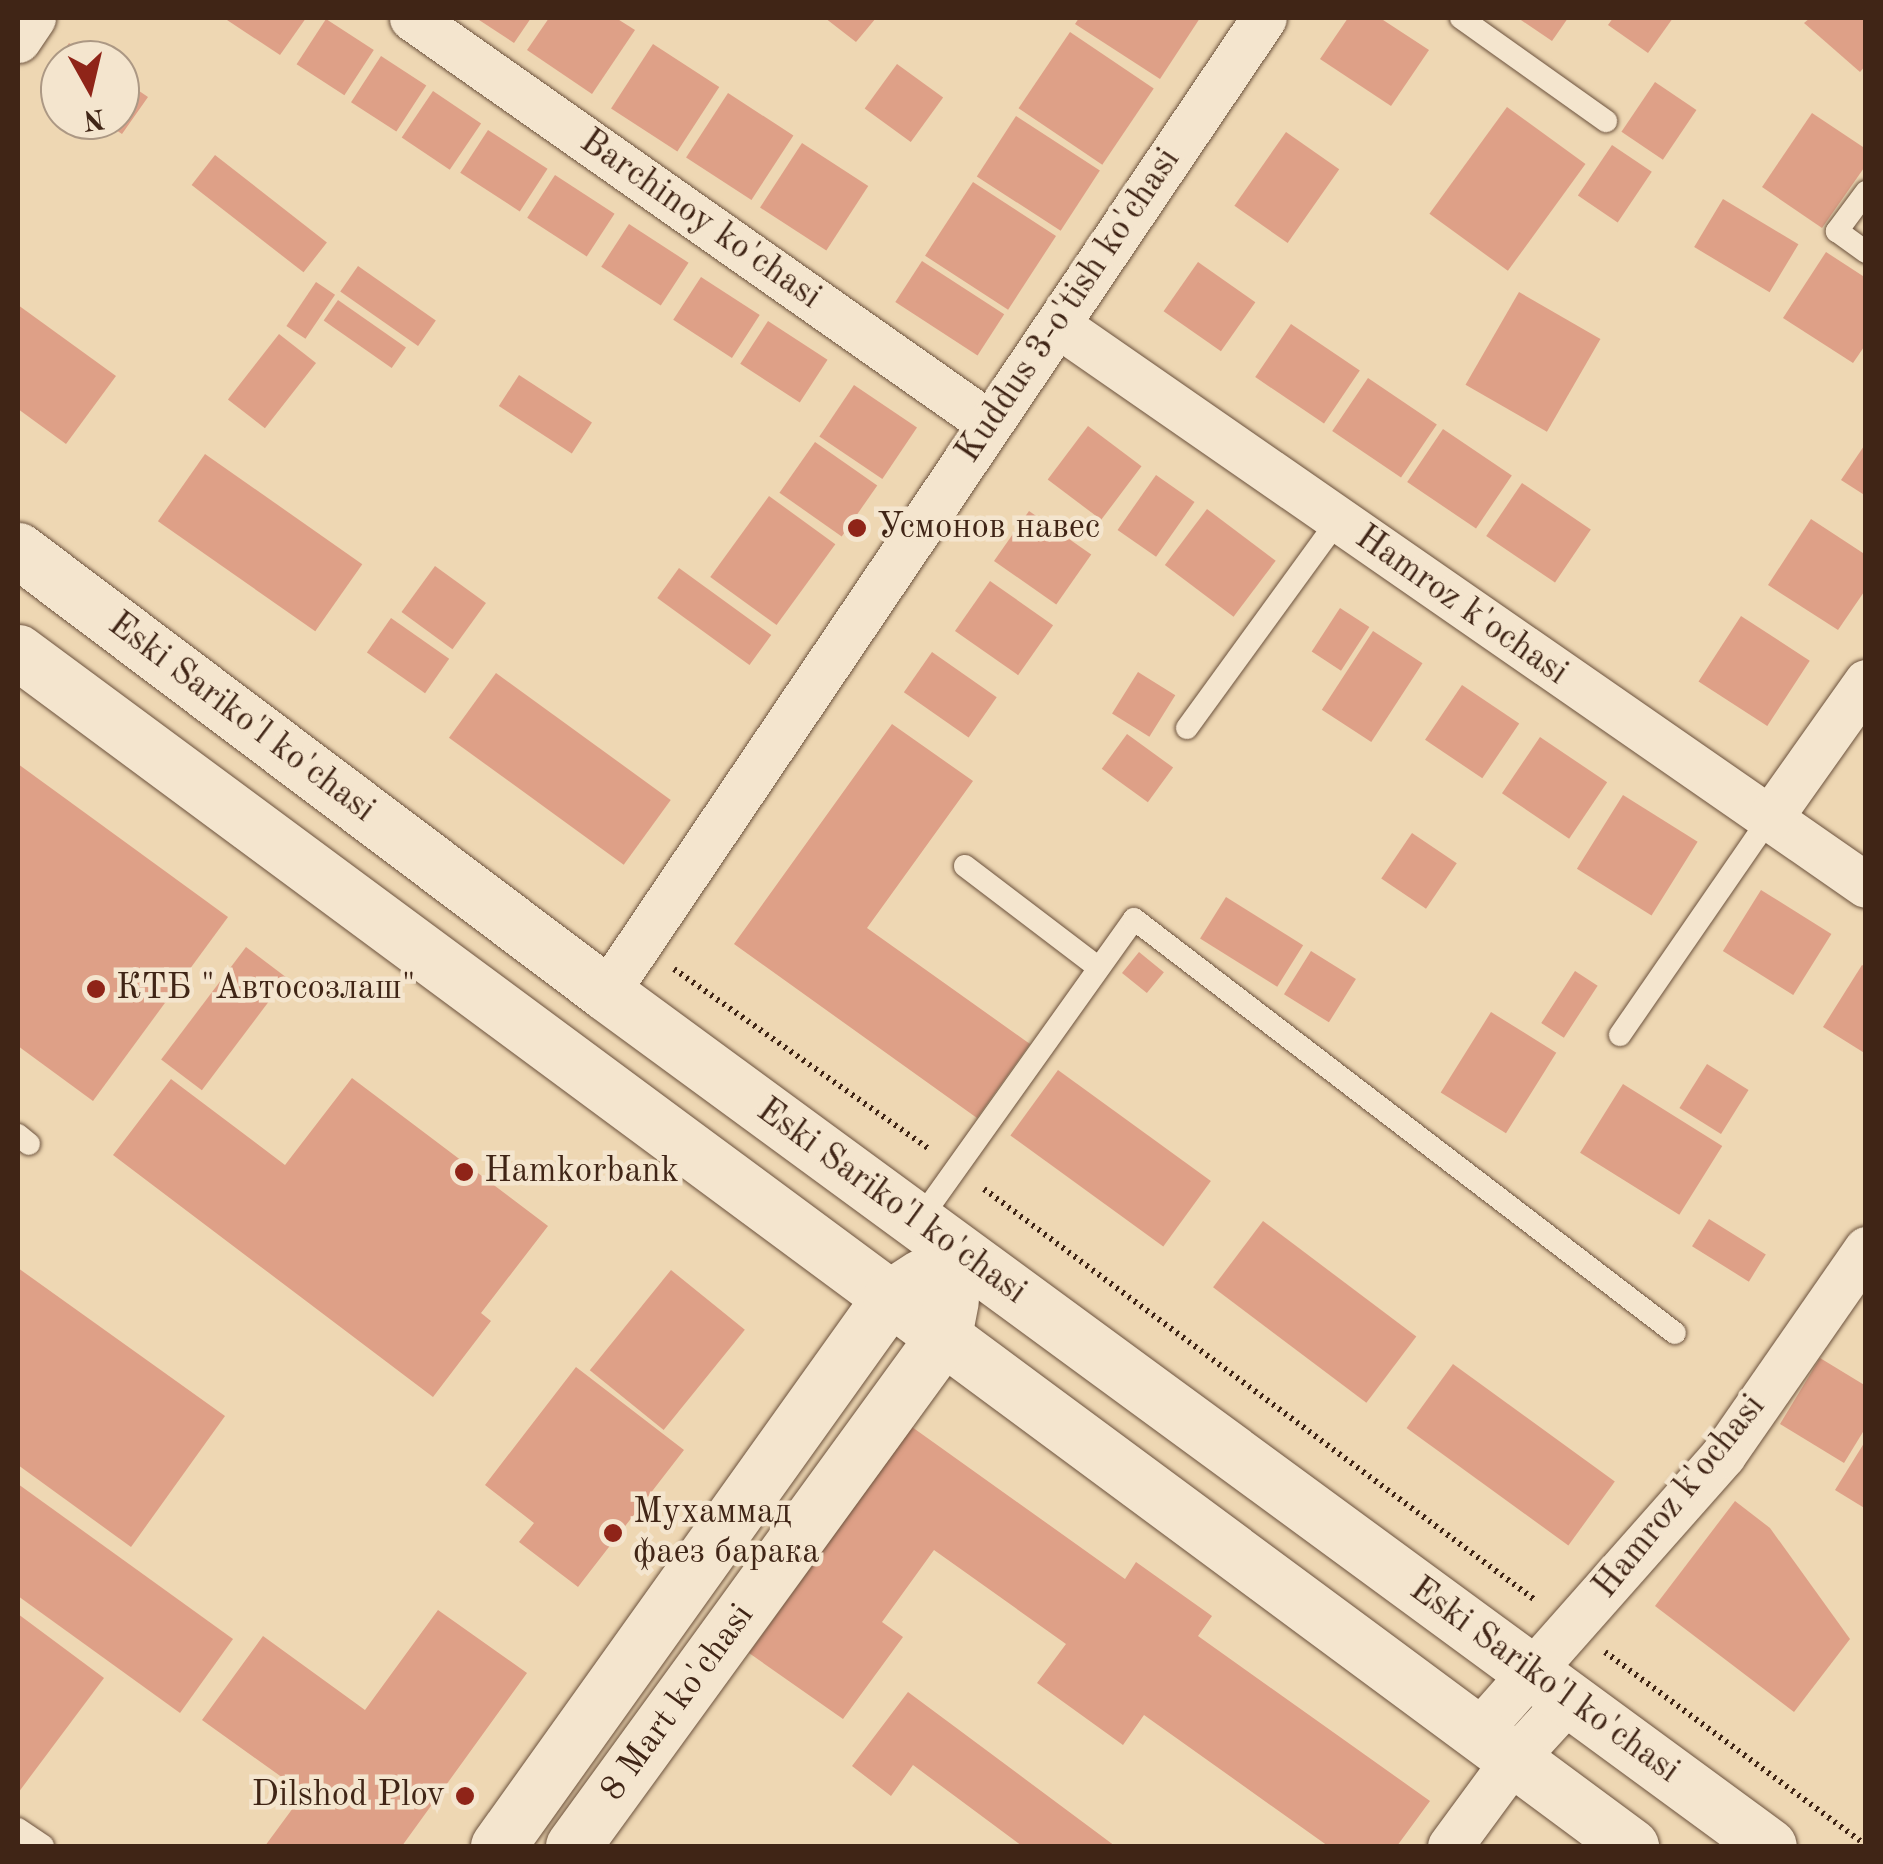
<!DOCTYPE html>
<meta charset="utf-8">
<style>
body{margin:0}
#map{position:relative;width:1883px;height:1864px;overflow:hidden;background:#eed7b3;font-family:"Old Standard TT",serif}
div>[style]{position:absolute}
.building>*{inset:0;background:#dea087;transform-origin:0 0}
.path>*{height:6px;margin-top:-3px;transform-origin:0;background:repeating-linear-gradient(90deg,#402516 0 2.5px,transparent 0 7.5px)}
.roads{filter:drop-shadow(0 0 2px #6c523d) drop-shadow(0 0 2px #6c523d)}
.lane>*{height:22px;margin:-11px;padding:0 11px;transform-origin:11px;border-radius:11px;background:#f4e5ce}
.street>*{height:45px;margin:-22.5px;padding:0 22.5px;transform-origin:22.5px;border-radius:22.5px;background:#f4e5ce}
.secondary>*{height:55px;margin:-27.5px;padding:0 27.5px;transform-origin:27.5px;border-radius:27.5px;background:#f4e5ce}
.dots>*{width:28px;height:28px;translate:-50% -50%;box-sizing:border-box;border:5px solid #f4e5ce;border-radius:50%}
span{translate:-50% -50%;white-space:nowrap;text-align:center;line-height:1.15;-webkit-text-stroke:9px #f4e5ce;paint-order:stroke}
.street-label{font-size:35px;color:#402516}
.poi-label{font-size:35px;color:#402516}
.left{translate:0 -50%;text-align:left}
.right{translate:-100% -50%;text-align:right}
.frame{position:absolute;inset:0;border:20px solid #402516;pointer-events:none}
.north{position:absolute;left:40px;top:40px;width:100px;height:100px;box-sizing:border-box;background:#f4e5ce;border:2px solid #ac9884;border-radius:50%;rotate:172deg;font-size:28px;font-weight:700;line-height:40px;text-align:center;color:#402516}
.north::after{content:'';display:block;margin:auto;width:35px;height:45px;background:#8f2418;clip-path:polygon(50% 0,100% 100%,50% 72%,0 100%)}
</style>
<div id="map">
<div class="building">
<div style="clip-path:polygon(224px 18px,306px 18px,280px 55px)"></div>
<div style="clip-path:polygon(476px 18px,531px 18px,514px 43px)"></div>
<div style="clip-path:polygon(549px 18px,616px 18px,635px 30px,592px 94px,527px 50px)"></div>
<div style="clip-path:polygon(825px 18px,876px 18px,856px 42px)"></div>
<div style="clip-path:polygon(1079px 18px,1200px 18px,1160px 79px,1075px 24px)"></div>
<div style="clip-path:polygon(1348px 18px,1380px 18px,1429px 50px,1391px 106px,1320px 59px)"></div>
<div style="clip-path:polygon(1518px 18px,1568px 18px,1552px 41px)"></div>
<div style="clip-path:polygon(1613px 18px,1673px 18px,1648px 53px,1608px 25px)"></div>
<div style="clip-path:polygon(1810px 18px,1866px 18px,1866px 65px,1860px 72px,1804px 23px)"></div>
<div style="left:326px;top:19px;width:57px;height:54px;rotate:33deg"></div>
<div style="left:1070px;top:32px;width:101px;height:92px;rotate:34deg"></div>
<div style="clip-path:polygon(69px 43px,94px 60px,60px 60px,60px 92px,43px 80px)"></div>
<div style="left:653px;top:44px;width:79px;height:77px;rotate:33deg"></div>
<div style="left:381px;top:56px;width:54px;height:55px;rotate:33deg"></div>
<div style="left:897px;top:64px;width:57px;height:55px;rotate:36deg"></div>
<div style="clip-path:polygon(120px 78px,148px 97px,122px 134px,101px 120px,120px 120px)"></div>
<div style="left:1655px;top:82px;width:50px;height:60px;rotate:34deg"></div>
<div style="left:433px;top:91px;width:58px;height:56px;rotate:34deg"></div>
<div style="left:728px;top:93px;width:78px;height:77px;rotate:33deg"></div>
<div style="left:1507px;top:107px;width:97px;height:132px;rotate:36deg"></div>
<div style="clip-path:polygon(1812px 113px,1866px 149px,1866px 165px,1822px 228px,1762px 187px)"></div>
<div style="left:1016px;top:116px;width:100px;height:72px;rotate:33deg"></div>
<div style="left:488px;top:130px;width:71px;height:51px;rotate:33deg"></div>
<div style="left:1286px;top:132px;width:65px;height:90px;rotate:35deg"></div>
<div style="left:802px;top:143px;width:79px;height:77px;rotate:33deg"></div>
<div style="left:1612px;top:145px;width:48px;height:61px;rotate:34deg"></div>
<div style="left:215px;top:155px;width:142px;height:38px;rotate:38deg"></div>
<div style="left:555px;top:175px;width:71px;height:51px;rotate:33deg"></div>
<div style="left:973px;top:182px;width:99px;height:88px;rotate:33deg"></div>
<div style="left:1723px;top:199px;width:88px;height:56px;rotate:31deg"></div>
<div style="left:629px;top:224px;width:71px;height:51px;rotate:33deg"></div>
<div style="clip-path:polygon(1826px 252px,1866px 278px,1866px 344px,1853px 363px,1783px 318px)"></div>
<div style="left:922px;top:261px;width:98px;height:49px;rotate:33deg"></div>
<div style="left:1198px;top:262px;width:70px;height:60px;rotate:35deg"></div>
<div style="left:358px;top:266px;width:95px;height:31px;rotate:35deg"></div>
<div style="left:701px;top:277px;width:70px;height:51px;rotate:33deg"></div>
<div style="left:316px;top:282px;width:23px;height:53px;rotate:34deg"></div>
<div style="left:1519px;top:292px;width:94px;height:107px;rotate:30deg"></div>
<div style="left:338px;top:300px;width:83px;height:25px;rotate:35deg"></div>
<div style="clip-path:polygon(18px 305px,116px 376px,66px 444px,18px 409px)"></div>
<div style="left:768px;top:321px;width:71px;height:51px;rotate:33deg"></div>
<div style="left:1291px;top:324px;width:83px;height:64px;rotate:34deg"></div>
<div style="left:279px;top:334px;width:47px;height:83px;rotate:38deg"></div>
<div style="left:519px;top:375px;width:87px;height:37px;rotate:33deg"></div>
<div style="left:1368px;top:378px;width:83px;height:64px;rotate:34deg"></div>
<div style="left:854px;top:385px;width:76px;height:62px;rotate:34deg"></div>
<div style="left:1088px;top:426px;width:67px;height:67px;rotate:37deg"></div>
<div style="left:1443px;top:429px;width:83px;height:64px;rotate:34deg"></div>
<div style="left:815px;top:442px;width:76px;height:62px;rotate:35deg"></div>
<div style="clip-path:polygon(1866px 443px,1866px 496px,1841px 480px)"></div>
<div style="left:205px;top:454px;width:192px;height:82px;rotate:35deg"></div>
<div style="left:1156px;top:475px;width:47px;height:67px;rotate:35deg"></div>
<div style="left:1522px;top:483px;width:83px;height:64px;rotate:34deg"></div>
<div style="left:769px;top:496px;width:82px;height:100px;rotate:36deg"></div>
<div style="left:1207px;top:509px;width:86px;height:70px;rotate:37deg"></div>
<div style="left:1029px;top:511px;width:76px;height:61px;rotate:35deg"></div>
<div style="clip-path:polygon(1811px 519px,1866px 555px,1866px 589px,1838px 630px,1768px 585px)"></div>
<div style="left:435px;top:566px;width:63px;height:57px;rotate:36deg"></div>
<div style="left:679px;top:568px;width:114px;height:37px;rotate:36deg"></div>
<div style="left:990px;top:581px;width:77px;height:61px;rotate:35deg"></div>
<div style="left:1340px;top:608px;width:35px;height:52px;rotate:33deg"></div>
<div style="left:1741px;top:616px;width:82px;height:78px;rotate:33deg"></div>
<div style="left:391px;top:618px;width:71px;height:42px;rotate:35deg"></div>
<div style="left:1373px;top:631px;width:59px;height:94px;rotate:33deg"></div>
<div style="left:932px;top:652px;width:79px;height:49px;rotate:35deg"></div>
<div style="left:1138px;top:672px;width:44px;height:49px;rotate:32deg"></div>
<div style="left:496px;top:673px;width:216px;height:80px;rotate:36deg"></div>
<div style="left:1462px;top:685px;width:69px;height:66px;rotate:34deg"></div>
<div style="clip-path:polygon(892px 724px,973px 781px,867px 928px,1030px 1044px,977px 1118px,734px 944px)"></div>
<div style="left:1127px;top:734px;width:57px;height:43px;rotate:36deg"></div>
<div style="left:1540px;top:737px;width:81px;height:68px;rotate:34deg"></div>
<div style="clip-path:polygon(18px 764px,228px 917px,93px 1101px,18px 1046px)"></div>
<div style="left:1623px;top:795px;width:88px;height:87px;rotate:32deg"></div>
<div style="left:1412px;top:833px;width:54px;height:55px;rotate:34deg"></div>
<div style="left:1761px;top:890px;width:83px;height:72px;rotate:32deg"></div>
<div style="left:1226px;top:897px;width:91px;height:49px;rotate:32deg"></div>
<div style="left:246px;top:947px;width:51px;height:141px;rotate:37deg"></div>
<div style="left:1311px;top:951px;width:53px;height:51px;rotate:32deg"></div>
<div style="left:1139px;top:952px;width:32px;height:27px;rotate:39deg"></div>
<div style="clip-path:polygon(1862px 965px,1866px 967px,1866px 1054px,1823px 1027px)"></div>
<div style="left:1575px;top:971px;width:27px;height:62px;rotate:33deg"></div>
<div style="left:1491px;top:1012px;width:77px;height:95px;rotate:32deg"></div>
<div style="left:1707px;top:1064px;width:49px;height:52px;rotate:32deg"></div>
<div style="left:1058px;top:1070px;width:189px;height:81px;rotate:36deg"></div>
<div style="clip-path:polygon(352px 1078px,548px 1226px,481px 1313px,491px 1321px,433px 1397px,113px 1155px,171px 1079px,285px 1165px)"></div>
<div style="left:1623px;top:1084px;width:117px;height:81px;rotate:32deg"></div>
<div style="left:1709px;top:1219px;width:67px;height:32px;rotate:32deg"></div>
<div style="left:1263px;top:1221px;width:192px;height:83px;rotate:37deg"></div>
<div style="clip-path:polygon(18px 1268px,225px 1416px,131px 1547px,18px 1465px)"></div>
<div style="left:671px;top:1270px;width:95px;height:129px;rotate:39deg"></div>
<div style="clip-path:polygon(1820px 1358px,1866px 1386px,1866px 1427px,1844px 1463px,1780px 1424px)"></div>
<div style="left:1453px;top:1364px;width:200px;height:79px;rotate:36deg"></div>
<div style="clip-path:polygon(576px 1367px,684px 1450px,578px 1587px,519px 1542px,534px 1523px,485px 1485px)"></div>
<div style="clip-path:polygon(912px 1427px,1125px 1579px,1136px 1562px,1212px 1616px,1198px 1636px,1430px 1801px,1397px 1846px,1328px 1846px,1144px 1715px,1123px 1745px,1037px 1683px,1066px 1644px,934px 1550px,882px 1622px,903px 1637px,843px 1719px,749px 1653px)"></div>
<div style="clip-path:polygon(1866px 1440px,1866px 1509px,1835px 1490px)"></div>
<div style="clip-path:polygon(18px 1484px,233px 1639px,180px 1713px,18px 1596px)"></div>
<div style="clip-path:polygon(1735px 1501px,1770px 1528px,1850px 1639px,1794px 1712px,1655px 1606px)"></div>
<div style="clip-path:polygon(438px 1610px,527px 1673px,402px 1846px,265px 1846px,304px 1793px,202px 1720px,263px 1636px,365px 1710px)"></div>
<div style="clip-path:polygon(18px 1614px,104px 1678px,18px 1793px)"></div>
<div style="clip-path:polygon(908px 1692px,1115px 1846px,1022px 1846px,913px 1765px,891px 1796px,852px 1766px)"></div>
</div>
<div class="path">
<div style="left:674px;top:969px;width:312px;rotate:35.2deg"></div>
<div style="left:984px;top:1189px;width:687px;rotate:36.72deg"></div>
<div style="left:1605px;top:1652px;width:325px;rotate:36.5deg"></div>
</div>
<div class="roads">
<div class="lane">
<div style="left:1461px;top:18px;width:178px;rotate:35.4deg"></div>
<div style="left:1866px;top:192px;width:49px;rotate:126.6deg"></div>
<div style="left:1837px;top:231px;width:36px;rotate:36deg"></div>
<div style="left:1187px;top:728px;width:257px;rotate:-54deg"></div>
<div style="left:965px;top:866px;width:168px;rotate:37.3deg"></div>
<div style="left:1620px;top:1035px;width:262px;rotate:-55.4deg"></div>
<div style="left:18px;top:1135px;width:14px;rotate:39deg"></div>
<div style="left:918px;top:1222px;width:372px;rotate:-54.5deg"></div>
<div style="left:1134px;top:919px;width:681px;rotate:37.43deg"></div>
<div style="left:18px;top:1829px;width:30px;rotate:34deg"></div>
</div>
<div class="street">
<div style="left:412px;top:18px;width:705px;rotate:35.07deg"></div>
<div style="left:18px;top:40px;width:27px;rotate:-56deg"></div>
<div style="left:1058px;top:325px;width:983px;rotate:34.72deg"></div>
<div style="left:1769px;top:819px;width:168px;rotate:-54.7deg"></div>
<div style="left:606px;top:993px;width:1176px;rotate:-55.99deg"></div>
<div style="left:1478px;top:1732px;width:370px;rotate:-48.5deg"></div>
<div style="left:1723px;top:1455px;width:251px;rotate:-55.2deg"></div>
<div style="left:1450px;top:1846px;width:108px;rotate:-53.7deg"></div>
<div style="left:1514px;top:1759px;width:80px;rotate:-47.5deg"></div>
</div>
<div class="secondary">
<div style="left:18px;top:550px;width:736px;rotate:36.99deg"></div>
<div style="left:606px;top:993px;width:1442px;rotate:36.26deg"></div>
<div style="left:18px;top:652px;width:2007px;rotate:36.51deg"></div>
<div style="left:498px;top:1846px;width:675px;rotate:-54.47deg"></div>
<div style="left:890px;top:1297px;width:37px;rotate:-33deg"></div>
<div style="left:573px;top:1846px;width:631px;rotate:-53.97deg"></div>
<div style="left:944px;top:1336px;width:36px;rotate:-79deg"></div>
</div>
</div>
<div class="dots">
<div style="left:857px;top:528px;background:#8f2418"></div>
<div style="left:96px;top:989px;background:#8f2418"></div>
<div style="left:464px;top:1172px;background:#8f2418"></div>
<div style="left:613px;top:1533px;background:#8f2418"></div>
<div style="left:465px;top:1796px;background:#8f2418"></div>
</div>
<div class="street-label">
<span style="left:700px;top:220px;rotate:35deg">Barchinoy ko'chasi</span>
<span style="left:1069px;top:306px;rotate:-56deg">Kuddus 3-o'tish ko'chasi</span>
<span style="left:1461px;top:606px;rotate:35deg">Hamroz k'ochasi</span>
<span style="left:241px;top:718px;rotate:37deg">Eski Sariko'l ko'chasi</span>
<span style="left:891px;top:1202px;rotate:36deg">Eski Sariko'l ko'chasi</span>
<span style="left:1680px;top:1497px;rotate:-51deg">Hamroz k'ochasi</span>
<span style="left:1544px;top:1681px;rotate:36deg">Eski Sariko'l ko'chasi</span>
<span style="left:678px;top:1703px;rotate:-54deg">8 Mart ko'chasi</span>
</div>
<div class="poi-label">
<span class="left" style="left:877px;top:528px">Усмонов навес</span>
<span class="left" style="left:116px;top:989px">КТБ "Автосозлаш"</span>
<span class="left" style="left:484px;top:1172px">Hamkorbank</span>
<span class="left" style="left:633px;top:1533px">Мухаммад<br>фаез барака</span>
<span class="right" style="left:445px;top:1796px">Dilshod Plov</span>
</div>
<div class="frame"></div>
<div class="north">N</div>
</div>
